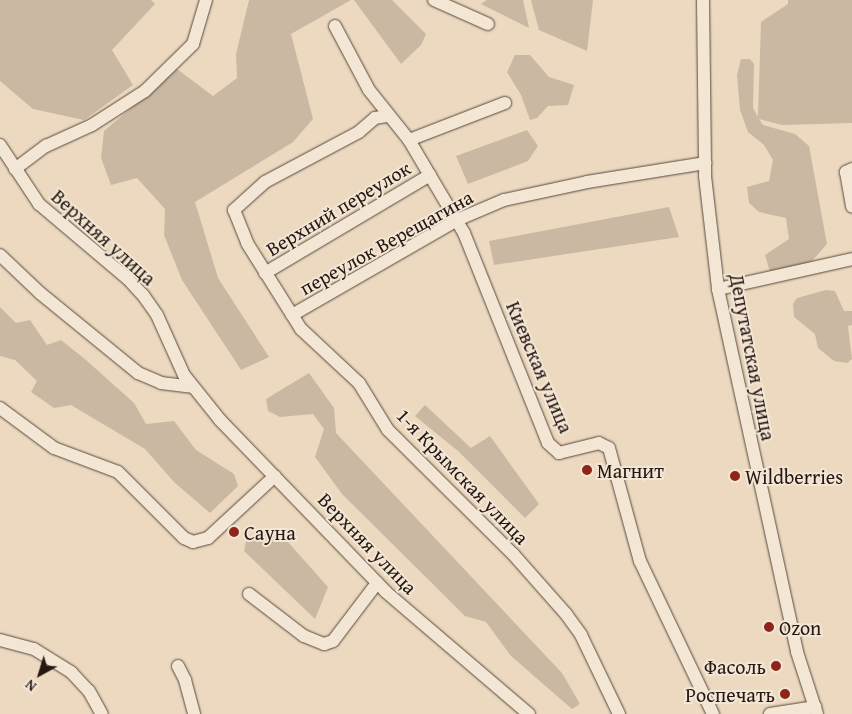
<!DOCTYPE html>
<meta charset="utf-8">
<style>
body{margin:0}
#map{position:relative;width:852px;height:714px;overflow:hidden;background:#edd9bf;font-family:"Gentium Book Plus",serif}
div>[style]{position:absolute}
.green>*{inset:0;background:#cbb8a2}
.roads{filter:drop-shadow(0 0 1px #57483d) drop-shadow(0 0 1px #57483d)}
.minor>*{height:12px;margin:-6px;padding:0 6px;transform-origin:6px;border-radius:6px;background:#f3e6d5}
.dots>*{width:14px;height:14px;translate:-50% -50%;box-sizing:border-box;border:2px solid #f3e6d5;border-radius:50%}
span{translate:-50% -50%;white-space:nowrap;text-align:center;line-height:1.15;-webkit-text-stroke:4px #f3e6d5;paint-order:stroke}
.street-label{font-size:20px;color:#251712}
.poi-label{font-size:20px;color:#251712}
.left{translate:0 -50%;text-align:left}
.right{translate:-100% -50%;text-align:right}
.north{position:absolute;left:15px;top:649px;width:50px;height:50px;-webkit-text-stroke:4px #f3e6d5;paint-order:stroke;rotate:219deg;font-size:14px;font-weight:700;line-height:20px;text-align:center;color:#251712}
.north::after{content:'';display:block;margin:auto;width:18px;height:22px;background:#251712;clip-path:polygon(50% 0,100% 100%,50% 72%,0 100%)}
</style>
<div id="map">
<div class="green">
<div style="clip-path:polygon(0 0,151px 0,155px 4px,112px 50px,133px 85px,84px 120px,33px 109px,0 81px)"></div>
<div style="clip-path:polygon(249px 0,351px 0,291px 34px,313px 119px,293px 142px,195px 202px,218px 278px,269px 357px,241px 370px,182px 280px,164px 235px,165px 209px,137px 178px,111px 185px,101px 158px,104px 131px,177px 69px,213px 96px,237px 78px,236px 54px)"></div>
<div style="clip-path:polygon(354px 0,392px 0,426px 34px,421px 45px,401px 64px)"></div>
<div style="clip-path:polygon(487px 0,523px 0,529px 28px,481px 4px)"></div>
<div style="clip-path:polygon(531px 0,593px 0,587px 51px,539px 30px)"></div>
<div style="clip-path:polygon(788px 0,852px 0,852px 123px,782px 125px,759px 119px,763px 125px,795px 134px,809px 146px,827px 244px,811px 262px,770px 272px,765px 255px,789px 239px,786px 218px,759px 212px,749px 203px,747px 187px,769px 181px,773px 160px,764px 145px,748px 132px,740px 110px,737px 75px,741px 59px,750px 59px,754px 64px,753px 108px,758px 117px,761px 22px,788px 4px)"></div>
<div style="clip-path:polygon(515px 55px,530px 55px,549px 77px,574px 85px,568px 105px,548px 106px,537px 118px,530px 120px,521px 95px,507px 72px)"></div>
<div style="clip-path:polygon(527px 130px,538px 146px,528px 161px,468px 184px,456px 156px)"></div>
<div style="clip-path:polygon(669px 207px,679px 237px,494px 265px,489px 241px)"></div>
<div style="clip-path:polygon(826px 290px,835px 291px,844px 311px,852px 311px,852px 325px,848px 326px,852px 359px,847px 363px,834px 361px,818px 348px,815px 334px,794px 317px,793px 304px,797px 298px)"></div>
<div style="clip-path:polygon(0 307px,16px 323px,30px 320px,47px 345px,61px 340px,86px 360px,134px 403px,146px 424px,174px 421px,196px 450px,234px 474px,238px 486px,210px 513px,174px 482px,145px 449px,71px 405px,54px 408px,31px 392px,37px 381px,15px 360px,0 356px)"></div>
<div style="clip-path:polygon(309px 373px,334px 408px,336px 433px,562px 673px,580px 704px,572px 709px,511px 656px,486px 622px,465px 616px,342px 494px,315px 457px,324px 429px,313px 414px,280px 417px,268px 411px,266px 399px)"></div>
<div style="clip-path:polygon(425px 405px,471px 448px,490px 436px,539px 504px,525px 518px,458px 451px,415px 416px)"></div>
<div style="clip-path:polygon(266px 528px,279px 532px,328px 587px,315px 619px,244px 551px,246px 541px)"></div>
</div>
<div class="roads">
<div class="minor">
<div style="left:434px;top:0;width:59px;rotate:24deg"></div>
<div style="left:703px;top:0;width:176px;rotate:89.3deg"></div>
<div style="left:705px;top:176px;width:114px;rotate:83.4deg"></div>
<div style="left:718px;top:289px;width:371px;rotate:77.7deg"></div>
<div style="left:797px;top:652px;width:65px;rotate:72.1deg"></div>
<div style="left:335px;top:26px;width:72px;rotate:62deg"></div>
<div style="left:369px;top:90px;width:64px;rotate:51.3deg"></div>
<div style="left:409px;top:140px;width:108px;rotate:59.4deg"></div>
<div style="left:464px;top:233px;width:226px;rotate:68.2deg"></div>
<div style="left:548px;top:443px;width:15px;rotate:42deg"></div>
<div style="left:559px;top:453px;width:41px;rotate:-14deg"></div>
<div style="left:599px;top:443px;width:11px;rotate:27deg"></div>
<div style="left:609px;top:448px;width:117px;rotate:74.7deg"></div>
<div style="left:640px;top:561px;width:170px;rotate:64.5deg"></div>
<div style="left:387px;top:116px;width:12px;rotate:171deg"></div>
<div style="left:375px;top:118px;width:21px;rotate:139deg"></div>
<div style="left:359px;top:132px;width:106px;rotate:152deg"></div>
<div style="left:265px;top:182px;width:42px;rotate:137.9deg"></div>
<div style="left:234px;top:210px;width:35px;rotate:68deg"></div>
<div style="left:247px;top:243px;width:102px;rotate:57.9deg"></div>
<div style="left:301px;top:329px;width:79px;rotate:43deg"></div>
<div style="left:359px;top:383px;width:55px;rotate:58.3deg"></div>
<div style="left:388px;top:430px;width:176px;rotate:44.8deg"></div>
<div style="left:513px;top:554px;width:80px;rotate:48.5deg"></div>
<div style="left:566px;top:614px;width:26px;rotate:54deg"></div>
<div style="left:581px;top:635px;width:88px;rotate:64.3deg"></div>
<div style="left:409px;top:140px;width:103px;rotate:-21.1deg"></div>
<div style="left:0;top:145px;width:71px;rotate:56.5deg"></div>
<div style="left:39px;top:204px;width:115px;rotate:40.1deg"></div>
<div style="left:127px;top:278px;width:23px;rotate:47deg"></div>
<div style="left:143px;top:295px;width:24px;rotate:55deg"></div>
<div style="left:157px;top:315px;width:66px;rotate:65.8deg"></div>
<div style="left:184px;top:375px;width:58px;rotate:51.3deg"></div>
<div style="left:220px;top:420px;width:239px;rotate:46deg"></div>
<div style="left:386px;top:592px;width:188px;rotate:40.5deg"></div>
<div style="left:15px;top:169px;width:39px;rotate:-37deg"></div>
<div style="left:46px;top:146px;width:51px;rotate:-24.5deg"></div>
<div style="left:92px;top:125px;width:63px;rotate:-32.7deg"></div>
<div style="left:145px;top:91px;width:67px;rotate:-44.4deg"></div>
<div style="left:193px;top:44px;width:46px;rotate:-73.5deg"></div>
<div style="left:852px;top:169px;width:7px;rotate:153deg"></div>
<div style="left:846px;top:172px;width:35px;rotate:80deg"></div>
<div style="left:0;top:255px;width:55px;rotate:43.5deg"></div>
<div style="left:40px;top:293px;width:127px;rotate:39.2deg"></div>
<div style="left:138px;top:373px;width:25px;rotate:23deg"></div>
<div style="left:161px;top:383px;width:31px;rotate:7deg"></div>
<div style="left:265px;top:273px;width:192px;rotate:-30.7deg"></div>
<div style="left:718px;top:289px;width:137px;rotate:-12.6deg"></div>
<div style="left:292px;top:315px;width:190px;rotate:-29.9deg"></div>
<div style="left:457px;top:220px;width:51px;rotate:-23.1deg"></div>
<div style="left:504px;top:200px;width:85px;rotate:-12.2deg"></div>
<div style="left:587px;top:182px;width:120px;rotate:-9.1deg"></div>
<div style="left:0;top:408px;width:67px;rotate:36.5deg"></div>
<div style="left:54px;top:448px;width:68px;rotate:20.6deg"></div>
<div style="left:118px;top:472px;width:93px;rotate:45deg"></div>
<div style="left:184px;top:538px;width:10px;rotate:24deg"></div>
<div style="left:193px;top:542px;width:16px;rotate:-15deg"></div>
<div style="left:208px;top:538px;width:91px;rotate:-42.8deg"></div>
<div style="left:249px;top:594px;width:69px;rotate:37.4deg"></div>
<div style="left:304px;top:636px;width:22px;rotate:22deg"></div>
<div style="left:324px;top:644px;width:9px;rotate:-18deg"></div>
<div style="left:333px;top:641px;width:73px;rotate:-52.8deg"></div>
<div style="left:0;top:640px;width:35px;rotate:15deg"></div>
<div style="left:34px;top:649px;width:44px;rotate:31.9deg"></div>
<div style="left:71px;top:672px;width:26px;rotate:47deg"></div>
<div style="left:89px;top:691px;width:26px;rotate:61deg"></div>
<div style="left:178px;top:666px;width:16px;rotate:63deg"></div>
<div style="left:185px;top:680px;width:35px;rotate:75deg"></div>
<div style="left:770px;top:714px;width:46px;rotate:-8.8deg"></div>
</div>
</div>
<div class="dots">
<div style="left:587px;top:470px;background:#8f2418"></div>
<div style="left:735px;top:476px;background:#8f2418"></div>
<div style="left:234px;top:532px;background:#8f2418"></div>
<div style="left:769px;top:627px;background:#8f2418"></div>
<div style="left:776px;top:666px;background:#8f2418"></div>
<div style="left:785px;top:694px;background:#8f2418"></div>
</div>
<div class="street-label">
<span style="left:338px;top:208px;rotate:-31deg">Верхний переулок</span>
<span style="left:104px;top:237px;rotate:42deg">Верхняя улица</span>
<span style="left:386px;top:242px;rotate:-29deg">переулок Верещагина</span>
<span style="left:753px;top:357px;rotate:79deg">Депутатская улица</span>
<span style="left:540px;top:367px;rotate:67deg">Киевская улица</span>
<span style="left:463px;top:476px;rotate:46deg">1-я Крымская улица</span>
<span style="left:368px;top:543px;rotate:46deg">Верхняя улица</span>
</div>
<div class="poi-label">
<span class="left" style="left:597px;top:470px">Магнит</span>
<span class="left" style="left:745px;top:476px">Wildberries</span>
<span class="left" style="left:244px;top:532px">Сауна</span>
<span class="left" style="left:779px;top:627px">Ozon</span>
<span class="right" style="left:766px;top:666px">Фасоль</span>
<span class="right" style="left:775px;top:694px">Роспечать</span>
</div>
<div class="north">N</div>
</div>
